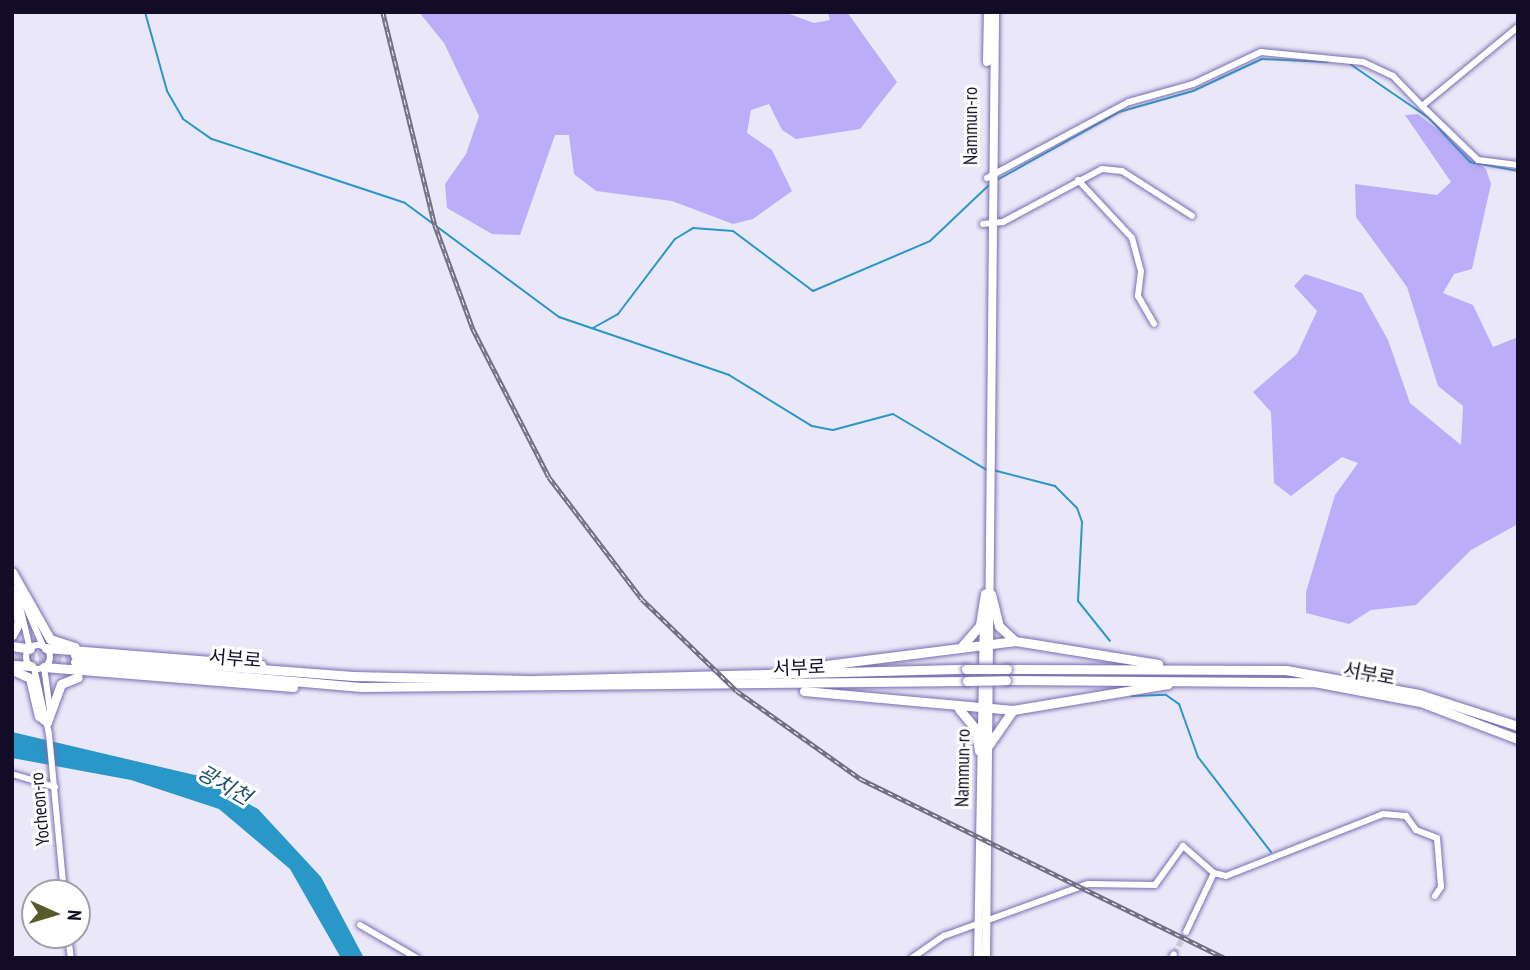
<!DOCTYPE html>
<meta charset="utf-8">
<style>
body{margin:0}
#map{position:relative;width:1530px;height:970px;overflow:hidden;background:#eae8f8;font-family:"PT Sans Narrow","Noto Sans KR",sans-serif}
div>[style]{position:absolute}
.green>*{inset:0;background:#bbadf8}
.water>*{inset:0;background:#2997c7}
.stream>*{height:2px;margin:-1px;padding:0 1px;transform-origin:1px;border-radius:1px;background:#2997c7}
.minor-tunnel>*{height:6px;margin-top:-3px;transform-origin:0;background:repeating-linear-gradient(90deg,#cac7d8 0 6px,transparent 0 9px)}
.highway-tunnel>*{height:9px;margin-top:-4.5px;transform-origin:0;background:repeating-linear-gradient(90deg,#cac7d8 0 9px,transparent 0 13.5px)}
.roads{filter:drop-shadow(0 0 2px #7a6cb1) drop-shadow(0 0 2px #7a6cb1)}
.minor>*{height:6px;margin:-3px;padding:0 3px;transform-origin:3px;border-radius:3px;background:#fff}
.minor>.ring{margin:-3px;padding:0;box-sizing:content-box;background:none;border:6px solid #fff;border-radius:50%}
.major>*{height:8px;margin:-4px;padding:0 4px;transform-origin:4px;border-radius:4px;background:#fff}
.highway>*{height:9px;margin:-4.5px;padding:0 4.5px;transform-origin:4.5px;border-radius:4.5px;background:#fff}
.rail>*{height:4.5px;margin-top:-2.25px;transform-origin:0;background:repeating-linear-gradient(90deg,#fff 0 5px,#736f84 0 10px);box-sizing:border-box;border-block:2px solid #736f84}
.bridges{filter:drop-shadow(0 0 2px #7a6cb1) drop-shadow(0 0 2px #7a6cb1)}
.highway-bridge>*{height:9px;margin:-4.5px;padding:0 4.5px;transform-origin:4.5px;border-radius:4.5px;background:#fff}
span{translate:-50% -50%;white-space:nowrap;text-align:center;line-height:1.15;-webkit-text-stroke:6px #fff;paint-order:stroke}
.street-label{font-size:19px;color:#130c26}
.water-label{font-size:21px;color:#1b536c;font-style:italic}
.frame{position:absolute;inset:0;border:14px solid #130c26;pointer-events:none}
.north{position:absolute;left:21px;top:879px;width:70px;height:70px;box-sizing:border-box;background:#fff;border:2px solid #a19ea8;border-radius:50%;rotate:94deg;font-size:19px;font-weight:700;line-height:28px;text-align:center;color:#130c26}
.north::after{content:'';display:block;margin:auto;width:24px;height:32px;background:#585b29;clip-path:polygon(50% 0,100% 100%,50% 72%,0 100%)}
</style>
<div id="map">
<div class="green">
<div style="clip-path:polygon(419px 12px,784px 12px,814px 23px,830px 20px,828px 12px,847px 12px,897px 82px,860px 129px,796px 139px,782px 130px,769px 104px,751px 110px,747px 133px,772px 150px,792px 191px,753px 219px,733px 224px,672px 201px,596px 191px,574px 174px,569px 135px,555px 135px,520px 235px,492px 234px,447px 208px,445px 184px,466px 154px,479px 116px,444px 43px)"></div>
<div style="clip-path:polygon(1418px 114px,1486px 169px,1491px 184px,1472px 269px,1454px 274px,1443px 293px,1473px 305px,1493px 347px,1518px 337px,1518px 524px,1471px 550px,1416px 605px,1371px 610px,1349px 624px,1306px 613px,1306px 592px,1335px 495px,1358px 463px,1342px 457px,1291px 496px,1274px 483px,1271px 412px,1253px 392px,1297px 354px,1317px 311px,1294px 286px,1305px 274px,1362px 293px,1388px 340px,1410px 403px,1461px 445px,1463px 406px,1438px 386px,1407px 287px,1356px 217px,1355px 184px,1437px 195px,1451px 182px,1405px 115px)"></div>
</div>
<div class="water">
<div style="clip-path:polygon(12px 732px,199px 776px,258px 809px,321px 877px,364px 958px,341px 958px,290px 869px,219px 809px,131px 780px,12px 758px)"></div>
</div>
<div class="stream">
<div style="left:145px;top:12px;width:82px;rotate:74.4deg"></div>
<div style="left:167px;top:91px;width:32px;rotate:60deg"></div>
<div style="left:183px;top:119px;width:35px;rotate:35deg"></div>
<div style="left:212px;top:139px;width:203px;rotate:18.3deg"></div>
<div style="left:405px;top:203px;width:192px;rotate:36.5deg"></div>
<div style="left:559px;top:317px;width:180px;rotate:18.8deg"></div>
<div style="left:729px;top:375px;width:97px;rotate:31.6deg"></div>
<div style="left:812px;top:426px;width:21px;rotate:11deg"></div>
<div style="left:833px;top:430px;width:62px;rotate:-14.9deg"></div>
<div style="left:893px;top:414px;width:109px;rotate:30.8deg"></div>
<div style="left:1350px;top:64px;width:96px;rotate:34.4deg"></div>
<div style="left:1429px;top:118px;width:60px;rotate:47deg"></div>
<div style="left:1470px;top:162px;width:49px;rotate:10.6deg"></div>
<div style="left:997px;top:180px;width:140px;rotate:-29.1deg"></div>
<div style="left:1119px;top:112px;width:77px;rotate:-15.8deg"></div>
<div style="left:1193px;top:91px;width:76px;rotate:-24.9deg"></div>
<div style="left:1262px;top:59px;width:65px;rotate:2.6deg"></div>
<div style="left:593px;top:328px;width:29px;rotate:-29deg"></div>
<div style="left:618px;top:314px;width:94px;rotate:-52.8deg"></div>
<div style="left:675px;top:239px;width:21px;rotate:-31deg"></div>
<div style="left:693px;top:228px;width:40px;rotate:4.3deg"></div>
<div style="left:733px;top:231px;width:100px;rotate:36.9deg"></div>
<div style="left:813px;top:291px;width:127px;rotate:-23.1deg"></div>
<div style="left:930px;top:241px;width:81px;rotate:-43.5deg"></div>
<div style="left:993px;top:470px;width:64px;rotate:14.5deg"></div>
<div style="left:1055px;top:486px;width:31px;rotate:45deg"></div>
<div style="left:1077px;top:508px;width:15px;rotate:70deg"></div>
<div style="left:1082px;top:522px;width:79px;rotate:92.9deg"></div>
<div style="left:1078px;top:601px;width:51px;rotate:51.3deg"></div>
<div style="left:1131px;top:696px;width:35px;rotate:-2deg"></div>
<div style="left:1166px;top:695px;width:16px;rotate:35deg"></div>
<div style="left:1179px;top:704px;width:56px;rotate:70.3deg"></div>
<div style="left:1198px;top:757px;width:120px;rotate:52.5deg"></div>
</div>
<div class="minor-tunnel">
<div style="left:1174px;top:954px;width:25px;rotate:-61deg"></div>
</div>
<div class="highway-tunnel">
<div style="left:25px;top:650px;width:50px;rotate:5.7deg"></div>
<div style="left:12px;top:657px;width:63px;rotate:4.5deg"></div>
</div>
<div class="roads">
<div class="minor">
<div style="left:1422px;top:106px;width:78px;rotate:44deg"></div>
<div style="left:1478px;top:160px;width:40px;rotate:7.1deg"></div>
<div style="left:987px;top:178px;width:161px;rotate:-28.2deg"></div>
<div style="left:1129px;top:102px;width:66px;rotate:-15.7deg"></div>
<div style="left:1193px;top:84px;width:75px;rotate:-25.2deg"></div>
<div style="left:1261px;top:52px;width:102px;rotate:5.6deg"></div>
<div style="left:1363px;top:62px;width:33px;rotate:25deg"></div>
<div style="left:1393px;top:76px;width:42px;rotate:46deg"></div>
<div style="left:1422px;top:106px;width:124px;rotate:-39.5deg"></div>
<div style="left:1078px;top:180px;width:79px;rotate:47deg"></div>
<div style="left:1132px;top:238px;width:34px;rotate:75deg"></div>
<div style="left:1141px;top:271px;width:25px;rotate:97deg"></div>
<div style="left:1138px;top:296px;width:32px;rotate:60deg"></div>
<div style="left:983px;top:224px;width:20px;rotate:-6deg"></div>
<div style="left:1003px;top:222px;width:112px;rotate:-28.2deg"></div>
<div style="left:1102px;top:169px;width:20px;rotate:6deg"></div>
<div style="left:1122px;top:171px;width:83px;rotate:32.7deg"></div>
<div style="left:20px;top:593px;width:58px;rotate:66.5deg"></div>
<div style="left:18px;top:598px;width:52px;rotate:76.8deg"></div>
<div class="ring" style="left:26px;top:645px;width:18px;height:18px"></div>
<div style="left:44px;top:667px;width:43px;rotate:82.1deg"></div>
<div style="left:34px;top:668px;width:68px;rotate:77.2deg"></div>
<div style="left:49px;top:734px;width:160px;rotate:84.6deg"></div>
<div style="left:12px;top:774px;width:45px;rotate:16.8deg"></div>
<div style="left:360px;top:925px;width:66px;rotate:30.1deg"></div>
<div style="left:1186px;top:932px;width:65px;rotate:-64.6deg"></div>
<div style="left:68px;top:935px;width:23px;rotate:83deg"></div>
<div style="left:912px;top:958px;width:39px;rotate:-35deg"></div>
<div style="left:944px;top:936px;width:153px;rotate:-19.9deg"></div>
<div style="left:1088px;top:884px;width:67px;rotate:0.9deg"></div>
<div style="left:1155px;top:885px;width:48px;rotate:-54.3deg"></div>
<div style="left:1183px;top:846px;width:41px;rotate:41.1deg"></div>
<div style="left:1214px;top:873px;width:12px;rotate:14deg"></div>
<div style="left:1226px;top:876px;width:169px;rotate:-21.5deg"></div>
<div style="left:1383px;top:814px;width:23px;rotate:5deg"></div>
<div style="left:1406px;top:816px;width:17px;rotate:54deg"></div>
<div style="left:1416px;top:830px;width:22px;rotate:21deg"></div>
<div style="left:1437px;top:838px;width:49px;rotate:85.3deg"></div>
<div style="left:1441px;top:887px;width:11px;rotate:124deg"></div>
<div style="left:1172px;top:958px;width:4px;rotate:-63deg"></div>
</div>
<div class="major">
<div style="left:987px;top:62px;width:50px;rotate:-88.9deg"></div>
<div style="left:978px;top:958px;width:341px;rotate:-89deg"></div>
<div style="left:986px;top:958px;width:946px;rotate:-89.45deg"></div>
</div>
<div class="highway">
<div style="left:12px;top:572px;width:77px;rotate:60.4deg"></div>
<div style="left:50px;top:639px;width:26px;rotate:18deg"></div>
<div style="left:12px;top:589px;width:34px;rotate:78deg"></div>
<div style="left:19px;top:622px;width:15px;rotate:118deg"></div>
<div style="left:991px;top:594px;width:33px;rotate:76deg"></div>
<div style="left:999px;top:626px;width:22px;rotate:43deg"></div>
<div style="left:12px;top:646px;width:18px;rotate:9deg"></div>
<div style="left:962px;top:646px;width:28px;rotate:-49deg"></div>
<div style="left:980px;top:625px;width:32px;rotate:-81deg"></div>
<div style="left:46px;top:648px;width:216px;rotate:4.5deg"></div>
<div style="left:75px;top:655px;width:279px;rotate:4.3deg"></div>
<div style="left:353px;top:676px;width:183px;rotate:1.3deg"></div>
<div style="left:536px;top:680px;width:430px;rotate:-1.5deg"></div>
<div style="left:75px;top:662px;width:287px;rotate:5deg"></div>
<div style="left:361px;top:687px;width:606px;rotate:-0.57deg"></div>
<div style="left:14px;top:665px;width:17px;rotate:3deg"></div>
<div style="left:44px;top:667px;width:250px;rotate:4.6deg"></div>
<div style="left:802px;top:668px;width:215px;rotate:-7.2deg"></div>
<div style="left:1015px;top:641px;width:145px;rotate:9.1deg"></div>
<div style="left:1007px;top:669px;width:279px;rotate:0.2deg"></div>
<div style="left:1286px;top:670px;width:135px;rotate:10.2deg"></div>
<div style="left:1419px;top:694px;width:104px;rotate:17.9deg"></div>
<div style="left:12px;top:670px;width:20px;rotate:24deg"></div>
<div style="left:30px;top:678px;width:39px;rotate:77deg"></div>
<div style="left:39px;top:716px;width:10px;rotate:37deg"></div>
<div style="left:47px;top:722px;width:40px;rotate:-69.8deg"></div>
<div style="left:61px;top:684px;width:18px;rotate:-22deg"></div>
<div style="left:1006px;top:680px;width:308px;rotate:0.4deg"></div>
<div style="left:1314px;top:682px;width:108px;rotate:10.7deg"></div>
<div style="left:1420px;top:702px;width:105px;rotate:20.7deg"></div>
<div style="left:804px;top:691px;width:210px;rotate:5.2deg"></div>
<div style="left:1013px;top:710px;width:157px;rotate:-9.5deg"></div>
<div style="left:959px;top:709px;width:25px;rotate:50deg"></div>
<div style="left:975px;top:728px;width:23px;rotate:80deg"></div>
<div style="left:988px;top:746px;width:44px;rotate:-55.2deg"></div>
</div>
</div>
<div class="rail">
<div style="left:383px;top:12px;width:219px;rotate:76.3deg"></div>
<div style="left:435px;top:225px;width:111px;rotate:69.9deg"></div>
<div style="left:473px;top:329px;width:166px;rotate:62.8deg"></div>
<div style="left:549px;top:477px;width:153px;rotate:52.7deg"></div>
<div style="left:642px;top:599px;width:132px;rotate:44.1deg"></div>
<div style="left:737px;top:691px;width:152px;rotate:35.4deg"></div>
<div style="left:861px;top:779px;width:406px;rotate:26.2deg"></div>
</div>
<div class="bridges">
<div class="highway-bridge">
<div style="left:966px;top:669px;width:41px"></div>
<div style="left:967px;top:681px;width:39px;rotate:-1deg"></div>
</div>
</div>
<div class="street-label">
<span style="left:971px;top:126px;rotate:-90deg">Nammun-ro</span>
<span style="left:235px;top:659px;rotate:5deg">서부로</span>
<span style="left:799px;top:668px;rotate:-2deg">서부로</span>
<span style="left:1369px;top:674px;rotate:11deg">서부로</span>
<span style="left:963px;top:768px;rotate:-89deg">Nammun-ro</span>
<span style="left:40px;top:809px;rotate:-95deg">Yocheon-ro</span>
</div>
<div class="water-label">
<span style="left:224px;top:785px;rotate:30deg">광치천</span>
</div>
<div class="frame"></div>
<div class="north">N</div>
</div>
